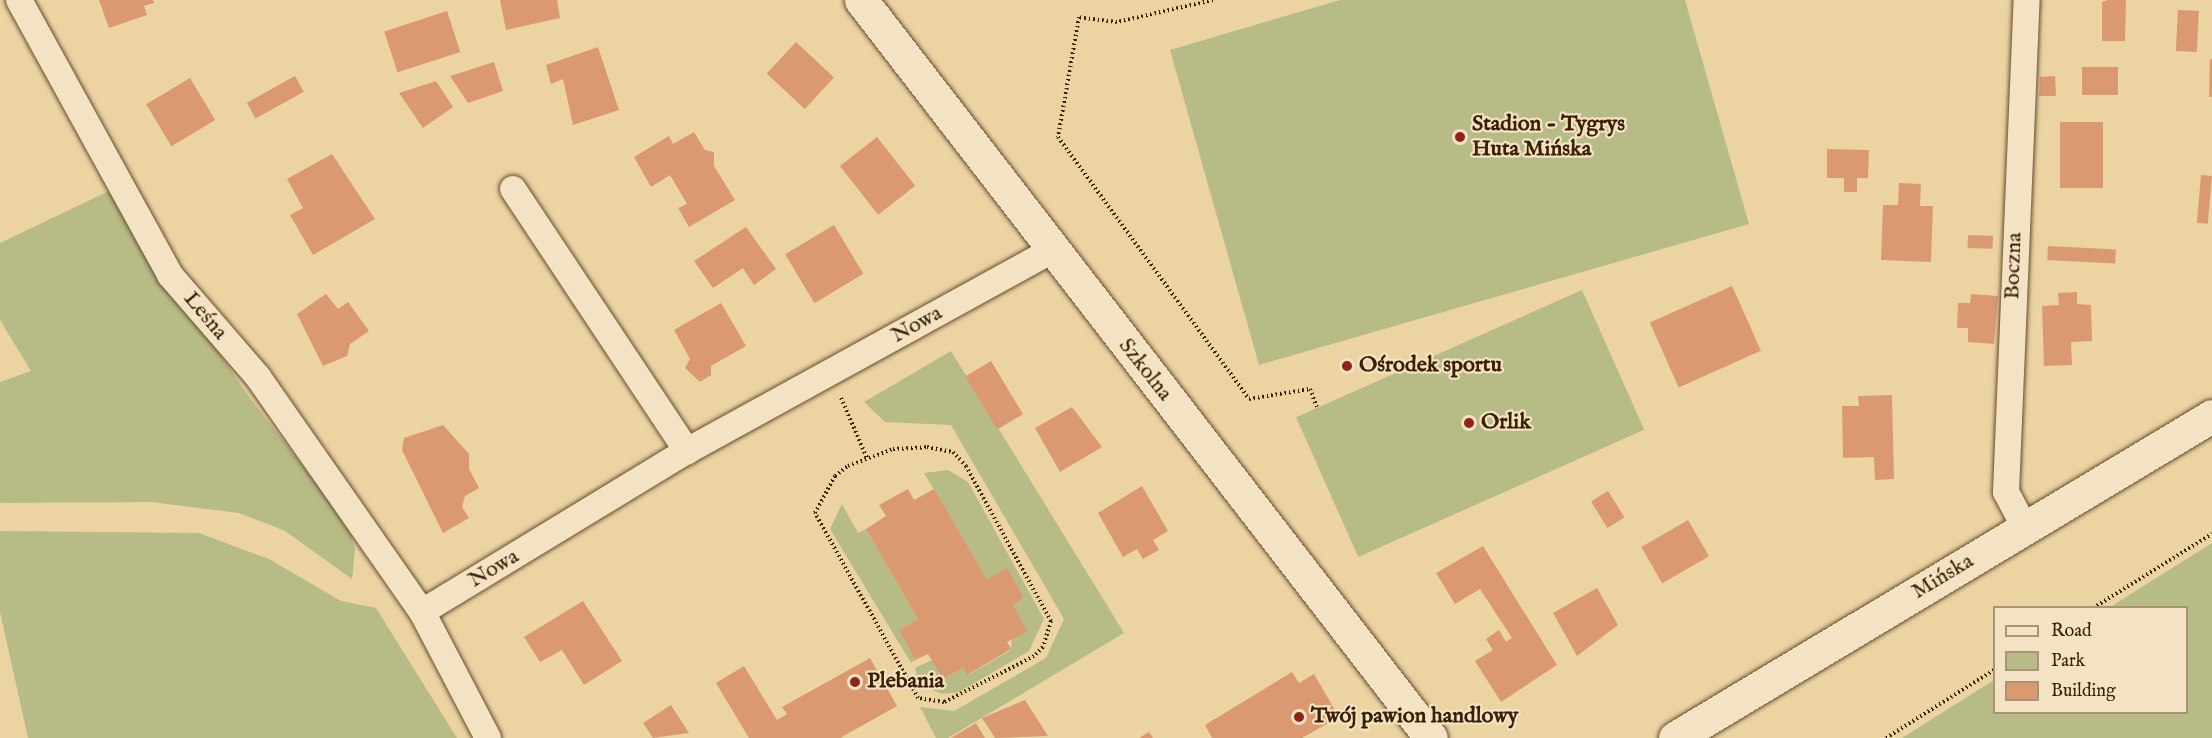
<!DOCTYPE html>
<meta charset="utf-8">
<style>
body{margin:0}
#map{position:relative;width:2212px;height:738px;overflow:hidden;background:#ecd3a2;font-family:"IM FELL English",serif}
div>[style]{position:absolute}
.green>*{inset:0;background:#b7bc86;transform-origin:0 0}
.building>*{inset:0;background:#db9972;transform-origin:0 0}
.path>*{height:4px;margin-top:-2px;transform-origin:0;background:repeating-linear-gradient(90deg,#3a2004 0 1.5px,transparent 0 4.5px)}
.roads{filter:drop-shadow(0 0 2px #664d2c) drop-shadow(0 0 2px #664d2c)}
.street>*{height:26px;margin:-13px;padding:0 13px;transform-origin:13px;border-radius:13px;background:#f3e2c3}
.secondary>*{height:33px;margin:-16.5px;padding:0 16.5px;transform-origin:16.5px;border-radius:16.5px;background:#f3e2c3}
.dots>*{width:16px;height:16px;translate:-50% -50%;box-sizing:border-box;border:3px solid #f3e2c3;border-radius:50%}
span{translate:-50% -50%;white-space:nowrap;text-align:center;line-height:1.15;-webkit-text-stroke:4.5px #f3e2c3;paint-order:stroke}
.poi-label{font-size:22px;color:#3a2004;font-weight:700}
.left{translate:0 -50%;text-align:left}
.street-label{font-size:22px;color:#3a2004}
.legend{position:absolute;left:1993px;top:606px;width:195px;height:108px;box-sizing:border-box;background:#f3e2c3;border:2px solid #a99477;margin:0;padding:8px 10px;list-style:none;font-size:18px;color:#3a2004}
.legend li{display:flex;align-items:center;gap:12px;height:30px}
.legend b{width:30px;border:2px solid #a99477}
</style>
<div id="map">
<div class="green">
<div style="clip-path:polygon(1340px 0,1685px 0,1749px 224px,1259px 365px,1170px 50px)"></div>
<div style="clip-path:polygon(109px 191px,249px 397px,348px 524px,355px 549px,352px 579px,285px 531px,239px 513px,151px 502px,0 503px,0 382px,31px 371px,0 320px,0 243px)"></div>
<div style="left:1582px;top:290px;width:153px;height:313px;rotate:66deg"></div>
<div style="clip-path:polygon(951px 351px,1124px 633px,948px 738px,936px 738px,920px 707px,954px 711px,1046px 658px,1064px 619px,951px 425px,885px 422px,864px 402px)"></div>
<div style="clip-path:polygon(948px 470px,968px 482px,1044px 619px,1029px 651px,959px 692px,943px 694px,919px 685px,915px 668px,932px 660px,943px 679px,963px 668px,968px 675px,1011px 650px,1013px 605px,1024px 598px,1006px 569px,987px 579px,924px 473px)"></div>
<div style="clip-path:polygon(842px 504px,858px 533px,866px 529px,918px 619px,899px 630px,915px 660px,911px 663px,830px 529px)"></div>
<div style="clip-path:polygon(0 531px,199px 533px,269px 559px,341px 601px,376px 608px,457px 738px,28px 738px,0 612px)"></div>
<div style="clip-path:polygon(2212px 543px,2212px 738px,1902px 738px,1994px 680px,1994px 712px,2186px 712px,2186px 608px,2110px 607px)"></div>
</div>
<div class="building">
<div style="clip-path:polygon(99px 0,153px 0,154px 3px,144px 6px,147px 15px,109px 28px)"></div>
<div style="clip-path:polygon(500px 0,557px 0,560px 18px,506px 30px)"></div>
<div style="clip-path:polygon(2108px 0,2126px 0,2125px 41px,2102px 41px,2102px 2px)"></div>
<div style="left:2178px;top:10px;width:21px;height:41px;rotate:3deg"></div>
<div style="left:447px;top:11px;width:43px;height:66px;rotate:72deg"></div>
<div style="left:796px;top:42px;width:52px;height:43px;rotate:43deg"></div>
<div style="clip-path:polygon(598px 47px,619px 110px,573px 125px,563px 79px,551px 84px,546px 65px)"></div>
<div style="clip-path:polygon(2210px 59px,2212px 59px,2212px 97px,2209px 97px)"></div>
<div style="clip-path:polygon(494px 62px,503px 91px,468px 103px,450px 76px)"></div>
<div style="left:2082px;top:67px;width:36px;height:28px"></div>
<div style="left:295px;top:76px;width:18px;height:55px;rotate:61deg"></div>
<div style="clip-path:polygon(2055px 76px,2056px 96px,2039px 96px,2040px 77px)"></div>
<div style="left:190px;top:78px;width:49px;height:51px;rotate:59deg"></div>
<div style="clip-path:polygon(436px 81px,453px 107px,423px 128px,399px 93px)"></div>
<div style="left:2060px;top:122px;width:43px;height:66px"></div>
<div style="clip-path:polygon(694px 132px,705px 150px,714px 152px,714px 166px,735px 200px,689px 227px,678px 208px,687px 204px,670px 175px,651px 187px,634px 157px,669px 136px,673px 144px)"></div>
<div style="left:877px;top:137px;width:62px;height:47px;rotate:52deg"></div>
<div style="clip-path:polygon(1827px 149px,1869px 150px,1868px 178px,1857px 178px,1857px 192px,1844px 192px,1844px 178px,1827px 178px)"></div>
<div style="clip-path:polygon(332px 154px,375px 219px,313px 255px,290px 215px,303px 208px,287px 179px)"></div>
<div style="left:2201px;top:175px;width:11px;height:48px;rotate:5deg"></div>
<div style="clip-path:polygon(1899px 183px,1921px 184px,1920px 206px,1933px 206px,1931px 262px,1881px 260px,1883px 205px,1898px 205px)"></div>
<div style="left:834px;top:225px;width:57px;height:57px;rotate:59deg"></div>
<div style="clip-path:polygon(746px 227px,776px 269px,754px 285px,743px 268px,713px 288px,694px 261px)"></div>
<div style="left:1968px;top:235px;width:25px;height:13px;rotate:2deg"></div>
<div style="left:2048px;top:246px;width:68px;height:14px;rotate:3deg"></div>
<div style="left:1732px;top:286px;width:71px;height:90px;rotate:66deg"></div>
<div style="clip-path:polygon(2077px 292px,2077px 304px,2091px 305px,2092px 341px,2071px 342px,2072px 365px,2044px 366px,2042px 306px,2059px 305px,2058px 293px)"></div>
<div style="clip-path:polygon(326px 294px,338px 309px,348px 302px,369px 331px,350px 344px,347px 356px,323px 366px,297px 314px)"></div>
<div style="clip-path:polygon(1971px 294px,1998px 296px,1994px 344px,1968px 342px,1968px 328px,1957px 328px,1958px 303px,1970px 303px)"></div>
<div style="clip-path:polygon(721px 303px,746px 346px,711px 366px,711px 375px,700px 382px,685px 368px,690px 359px,674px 330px)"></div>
<div style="left:991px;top:361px;width:62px;height:30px;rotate:59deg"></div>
<div style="clip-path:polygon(1892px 395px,1894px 479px,1875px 480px,1874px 457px,1843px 458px,1842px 406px,1859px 406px,1858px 396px)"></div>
<div style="clip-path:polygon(1072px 407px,1102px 447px,1060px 472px,1035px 428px)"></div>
<div style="clip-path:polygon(443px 425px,469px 454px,469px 469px,479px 488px,465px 496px,462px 507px,469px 518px,443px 533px,402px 450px,404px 438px)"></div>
<div style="clip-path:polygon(1142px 486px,1168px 531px,1153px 540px,1159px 550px,1143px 559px,1137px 549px,1123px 557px,1098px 513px)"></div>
<div style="clip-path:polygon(908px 489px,914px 500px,934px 489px,987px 579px,1007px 568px,1024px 598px,1013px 605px,1027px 631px,1007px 642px,1011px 649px,967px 675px,963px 668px,943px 679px,928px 654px,915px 660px,899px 630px,918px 619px,866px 529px,886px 516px,879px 505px)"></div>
<div style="left:1608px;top:491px;width:31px;height:20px;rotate:58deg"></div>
<div style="left:1688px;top:520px;width:42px;height:54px;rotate:60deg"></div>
<div style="clip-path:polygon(1483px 546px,1557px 665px,1501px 702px,1475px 661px,1493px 650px,1486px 639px,1499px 630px,1506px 642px,1512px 638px,1480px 589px,1455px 604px,1436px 573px)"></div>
<div style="clip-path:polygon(1597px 588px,1618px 625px,1577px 656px,1553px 613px)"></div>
<div style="clip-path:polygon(583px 601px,622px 661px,584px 685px,562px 650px,540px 662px,524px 637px)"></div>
<div style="clip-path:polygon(870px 658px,897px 706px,840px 738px,749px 738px,716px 683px,744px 666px,777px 720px,787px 714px,782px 707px)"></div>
<div style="clip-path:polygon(1292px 672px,1299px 683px,1314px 674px,1339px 717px,1302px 738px,1212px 738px,1205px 725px)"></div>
<div style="clip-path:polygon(1025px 700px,1048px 736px,995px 738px,982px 718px)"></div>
<div style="clip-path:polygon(671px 705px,689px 733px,653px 738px,643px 723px)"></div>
<div style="clip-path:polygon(976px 723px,985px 738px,951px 738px)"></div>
<div style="clip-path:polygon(1149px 732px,1153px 738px,1139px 738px)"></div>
</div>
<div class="path">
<div style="left:1213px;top:0;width:98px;rotate:167.1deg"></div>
<div style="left:1117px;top:22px;width:38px;rotate:-173deg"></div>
<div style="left:1079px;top:17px;width:122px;rotate:99.9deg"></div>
<div style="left:1058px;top:137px;width:324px;rotate:53.9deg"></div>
<div style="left:1249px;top:399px;width:62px;rotate:-9.3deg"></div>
<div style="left:1310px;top:389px;width:19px;rotate:69deg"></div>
<div style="left:841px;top:398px;width:65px;rotate:66.6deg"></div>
<div style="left:927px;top:447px;width:26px;rotate:11deg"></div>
<div style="left:953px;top:452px;width:19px;rotate:47deg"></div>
<div style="left:966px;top:466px;width:177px;rotate:61.3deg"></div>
<div style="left:1051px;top:621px;width:27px;rotate:107deg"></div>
<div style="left:1043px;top:647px;width:13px;rotate:135deg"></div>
<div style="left:1034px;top:656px;width:101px;rotate:152.9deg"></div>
<div style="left:944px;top:702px;width:26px;rotate:-171deg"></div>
<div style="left:918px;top:698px;width:212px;rotate:-119.1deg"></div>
<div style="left:815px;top:513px;width:42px;rotate:-61.6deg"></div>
<div style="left:835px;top:476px;width:16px;rotate:-38deg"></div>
<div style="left:848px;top:466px;width:48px;rotate:-20.7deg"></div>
<div style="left:893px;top:449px;width:34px;rotate:-3deg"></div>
<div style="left:2093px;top:608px;width:140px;rotate:-31.9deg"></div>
<div style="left:1886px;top:738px;width:128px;rotate:-32.2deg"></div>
</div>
<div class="roads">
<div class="street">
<div style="left:19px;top:0;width:314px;rotate:61.2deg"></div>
<div style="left:170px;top:275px;width:135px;rotate:49.2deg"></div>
<div style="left:258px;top:377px;width:287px;rotate:55.1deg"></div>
<div style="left:513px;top:189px;width:315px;rotate:56.4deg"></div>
<div style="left:2025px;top:528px;width:41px;rotate:-117.8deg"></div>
<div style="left:2006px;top:492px;width:492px;rotate:-87.6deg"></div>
<div style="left:488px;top:738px;width:142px;rotate:-117.6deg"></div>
<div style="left:422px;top:612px;width:310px;rotate:-31.3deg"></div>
<div style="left:687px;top:451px;width:417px;rotate:-28.8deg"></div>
</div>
<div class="secondary">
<div style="left:861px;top:0;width:932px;rotate:52.32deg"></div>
<div style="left:1675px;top:738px;width:626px;rotate:-30.95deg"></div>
</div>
</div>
<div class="dots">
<div style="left:1460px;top:137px;background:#8f2418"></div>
<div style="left:1347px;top:366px;background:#8f2418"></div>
<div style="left:1469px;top:423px;background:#8f2418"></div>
<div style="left:855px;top:682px;background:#8f2418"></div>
<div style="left:1299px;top:717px;background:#8f2418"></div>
</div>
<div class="poi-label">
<span class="left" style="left:1472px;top:137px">Stadion - Tygrys<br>Huta Mińska</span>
<span class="left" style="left:1359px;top:366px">Ośrodek sportu</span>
<span class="left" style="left:1481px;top:423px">Orlik</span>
<span class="left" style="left:867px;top:682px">Plebania</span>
<span class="left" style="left:1311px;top:717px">Twój pawion handlowy</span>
</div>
<div class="street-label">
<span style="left:2014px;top:266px;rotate:-88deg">Boczna</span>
<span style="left:205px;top:316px;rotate:50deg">Leśna</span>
<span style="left:917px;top:325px;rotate:-29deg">Nowa</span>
<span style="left:1145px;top:370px;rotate:52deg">Szkolna</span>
<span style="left:494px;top:569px;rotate:-31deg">Nowa</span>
<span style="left:1943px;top:577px;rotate:-31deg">Mińska</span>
</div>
<ul class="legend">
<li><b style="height:8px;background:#f3e2c3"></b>Road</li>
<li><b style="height:16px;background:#b7bc86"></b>Park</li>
<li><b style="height:16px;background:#db9972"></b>Building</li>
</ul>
</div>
